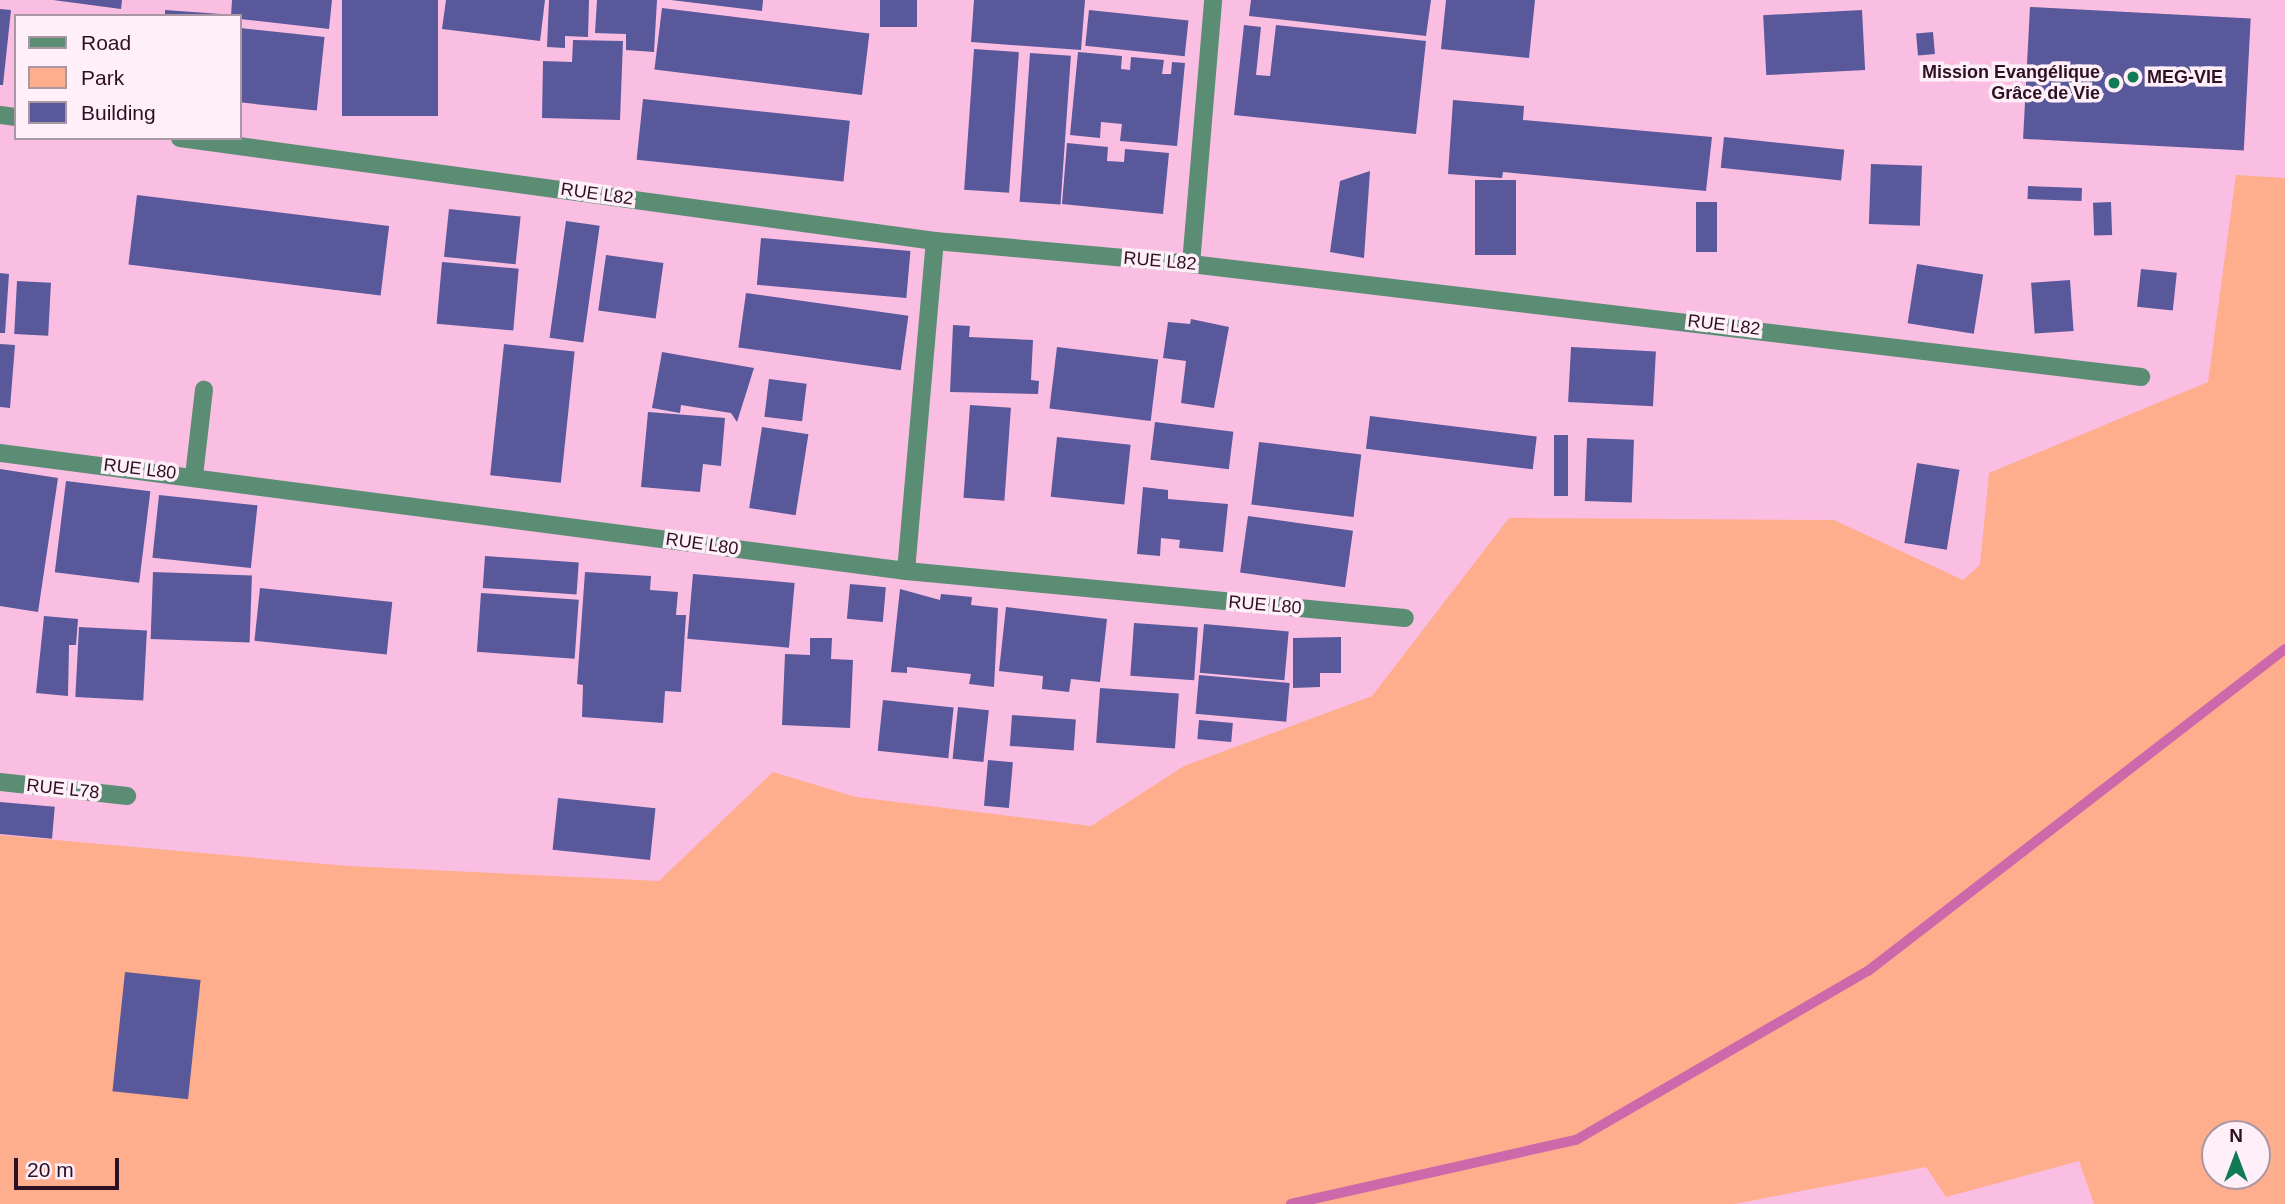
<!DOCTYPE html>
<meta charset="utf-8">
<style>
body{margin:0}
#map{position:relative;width:2285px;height:1204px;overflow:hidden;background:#fbbee3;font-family:Helvetica,sans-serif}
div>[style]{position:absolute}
.green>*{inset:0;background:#fead8d}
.stream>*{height:10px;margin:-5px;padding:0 5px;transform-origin:5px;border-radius:5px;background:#cd69ab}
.building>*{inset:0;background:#58589b;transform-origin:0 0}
.service>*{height:18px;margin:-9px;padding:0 9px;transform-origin:9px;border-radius:9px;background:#5a8d74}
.minor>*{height:18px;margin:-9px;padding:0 9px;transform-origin:9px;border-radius:9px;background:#5a8d74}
.dots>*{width:19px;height:19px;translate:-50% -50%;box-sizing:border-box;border:4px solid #ffeff8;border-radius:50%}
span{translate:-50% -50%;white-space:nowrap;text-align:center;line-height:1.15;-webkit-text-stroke:7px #ffeff8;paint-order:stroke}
.poi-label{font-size:18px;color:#2d1123;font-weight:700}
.right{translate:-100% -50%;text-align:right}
.left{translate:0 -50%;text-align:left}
.street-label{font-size:18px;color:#2d1123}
.legend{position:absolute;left:14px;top:14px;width:228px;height:126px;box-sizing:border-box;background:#ffeff8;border:2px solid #ab96a3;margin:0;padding:9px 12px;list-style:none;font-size:21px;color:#2d1123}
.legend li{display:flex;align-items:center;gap:14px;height:35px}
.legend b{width:35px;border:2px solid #ab96a3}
.north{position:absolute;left:2201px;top:1120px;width:70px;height:70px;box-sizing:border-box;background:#ffeff8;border:2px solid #ab96a3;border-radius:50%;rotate:0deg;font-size:19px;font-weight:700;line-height:28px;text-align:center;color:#2d1123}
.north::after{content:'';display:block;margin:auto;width:24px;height:32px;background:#107a54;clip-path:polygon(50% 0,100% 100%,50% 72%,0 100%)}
.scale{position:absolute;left:14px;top:1158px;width:105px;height:32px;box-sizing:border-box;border:4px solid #2d1123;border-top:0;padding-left:9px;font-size:21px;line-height:24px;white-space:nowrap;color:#2d1123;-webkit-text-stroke:5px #ffeff8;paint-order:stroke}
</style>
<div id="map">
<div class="green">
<div style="clip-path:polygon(evenodd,2236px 175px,2285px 178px,2285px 1204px,2094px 1204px,2079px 1161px,1946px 1197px,1926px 1167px,1734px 1204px,0 1204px,0 835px,348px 866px,659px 881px,773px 772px,856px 797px,1091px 826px,1184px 766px,1372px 696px,1509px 518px,1834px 520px,1963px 580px,1980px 565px,1989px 473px,2208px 382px,2236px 175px,2215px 1134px,2257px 1134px,2257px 1176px,2215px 1176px,2215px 1134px)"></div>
</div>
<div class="stream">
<div style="left:1291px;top:1204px;width:292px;rotate:-12.7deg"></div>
<div style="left:1576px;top:1140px;width:337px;rotate:-30.1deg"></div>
<div style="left:1868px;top:971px;width:527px;rotate:-37.67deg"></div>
</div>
<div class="building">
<div style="clip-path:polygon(53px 0,122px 0,121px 9px)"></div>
<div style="clip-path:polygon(232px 0,332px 0,329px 29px,240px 19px,231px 16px)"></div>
<div style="left:342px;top:0;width:96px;height:116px"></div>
<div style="clip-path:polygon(446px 0,545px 0,540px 41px,442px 29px)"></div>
<div style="clip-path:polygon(549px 0,589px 0,588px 37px,565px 36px,565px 48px,547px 47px)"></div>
<div style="clip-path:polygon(597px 0,657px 0,654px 52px,626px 50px,626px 34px,595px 33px)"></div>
<div style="clip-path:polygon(671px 0,763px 0,762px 11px)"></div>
<div style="left:880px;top:0;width:37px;height:27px"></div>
<div style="clip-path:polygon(974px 0,1085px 0,1081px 50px,971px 42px)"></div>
<div style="clip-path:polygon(1251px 0,1431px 0,1426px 36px,1249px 16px)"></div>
<div style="clip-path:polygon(1446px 0,1535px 0,1529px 58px,1441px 49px)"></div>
<div style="left:2030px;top:7px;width:221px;height:132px;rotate:3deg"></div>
<div style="left:662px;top:8px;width:209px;height:62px;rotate:7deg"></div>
<div style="clip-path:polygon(0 9px,11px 10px,3px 85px,0 85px)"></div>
<div style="clip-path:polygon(165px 10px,221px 14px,220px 16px,165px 16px)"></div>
<div style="left:1089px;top:10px;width:100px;height:36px;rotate:6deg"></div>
<div style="left:1862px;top:10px;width:60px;height:99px;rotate:87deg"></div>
<div style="clip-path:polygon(1244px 25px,1261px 27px,1256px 75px,1270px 76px,1276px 25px,1426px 41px,1416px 134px,1234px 115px)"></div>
<div style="left:240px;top:28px;width:85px;height:74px;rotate:6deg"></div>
<div style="left:1933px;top:32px;width:22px;height:17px;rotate:85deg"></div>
<div style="clip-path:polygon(573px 40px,623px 41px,620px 120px,542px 118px,543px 61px,572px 62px)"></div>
<div style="left:974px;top:49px;width:45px;height:141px;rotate:4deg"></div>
<div style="clip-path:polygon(1078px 52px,1122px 56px,1121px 69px,1130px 70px,1131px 57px,1164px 60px,1162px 74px,1171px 74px,1172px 62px,1185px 63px,1177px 146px,1120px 141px,1122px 124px,1101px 122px,1100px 138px,1070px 135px)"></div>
<div style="left:1030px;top:53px;width:41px;height:149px;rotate:4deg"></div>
<div style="left:643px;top:99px;width:208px;height:61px;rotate:6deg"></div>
<div style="clip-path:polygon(1453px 100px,1524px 106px,1523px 120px,1712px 137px,1706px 191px,1503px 172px,1502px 178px,1448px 174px)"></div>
<div style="left:1724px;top:137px;width:121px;height:31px;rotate:6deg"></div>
<div style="clip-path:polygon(1067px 143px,1108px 147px,1107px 161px,1124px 162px,1125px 149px,1169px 153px,1163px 214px,1062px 204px)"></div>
<div style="left:1871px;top:164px;width:51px;height:60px;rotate:2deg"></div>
<div style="clip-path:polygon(1370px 171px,1364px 258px,1330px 252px,1340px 181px)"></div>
<div style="left:1516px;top:180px;width:75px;height:41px;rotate:90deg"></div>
<div style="left:2028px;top:186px;width:54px;height:13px;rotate:2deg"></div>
<div style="left:137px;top:195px;width:254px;height:70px;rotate:7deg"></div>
<div style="left:1696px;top:202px;width:21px;height:50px"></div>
<div style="left:2111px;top:202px;width:33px;height:18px;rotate:88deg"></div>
<div style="left:449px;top:209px;width:72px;height:48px;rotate:6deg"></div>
<div style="left:566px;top:221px;width:34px;height:118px;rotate:8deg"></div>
<div style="left:761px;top:238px;width:150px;height:47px;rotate:5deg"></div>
<div style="left:606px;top:255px;width:58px;height:56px;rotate:8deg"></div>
<div style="left:442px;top:262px;width:77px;height:62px;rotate:5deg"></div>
<div style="left:1917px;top:264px;width:67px;height:60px;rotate:9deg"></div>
<div style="left:2141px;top:269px;width:36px;height:38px;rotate:6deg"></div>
<div style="clip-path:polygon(0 273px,9px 274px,5px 333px,0 333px)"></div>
<div style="left:2070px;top:280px;width:51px;height:39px;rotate:86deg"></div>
<div style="left:17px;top:281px;width:34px;height:53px;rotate:3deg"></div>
<div style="left:746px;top:293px;width:164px;height:55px;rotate:8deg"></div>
<div style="clip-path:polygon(1191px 319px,1229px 327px,1214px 408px,1181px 403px,1186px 361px,1163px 358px,1168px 322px,1190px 324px)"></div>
<div style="clip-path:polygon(953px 325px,970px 326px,969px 337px,1033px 340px,1031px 380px,1039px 381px,1038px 394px,950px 392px)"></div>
<div style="clip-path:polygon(0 344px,15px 345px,10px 408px,0 407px)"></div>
<div style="left:504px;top:344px;width:71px;height:132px;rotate:6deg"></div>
<div style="left:1057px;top:347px;width:102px;height:62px;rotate:7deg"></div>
<div style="left:1571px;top:347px;width:85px;height:55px;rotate:3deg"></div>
<div style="clip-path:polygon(662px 352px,754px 368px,737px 422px,731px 413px,681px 405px,680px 413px,652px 408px)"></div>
<div style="left:769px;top:379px;width:38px;height:38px;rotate:7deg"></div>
<div style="left:970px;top:405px;width:41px;height:93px;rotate:4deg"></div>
<div style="clip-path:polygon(648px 412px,725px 418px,721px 466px,703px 464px,700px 492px,641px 487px)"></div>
<div style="left:1370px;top:416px;width:168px;height:33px;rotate:7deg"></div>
<div style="left:1155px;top:422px;width:79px;height:38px;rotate:7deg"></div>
<div style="left:762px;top:427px;width:47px;height:82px;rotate:9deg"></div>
<div style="left:1554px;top:435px;width:14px;height:61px"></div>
<div style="left:1057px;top:437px;width:74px;height:60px;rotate:6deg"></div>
<div style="left:1587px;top:438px;width:47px;height:63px;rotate:2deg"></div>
<div style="left:1259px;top:442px;width:103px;height:63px;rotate:7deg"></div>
<div style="left:1917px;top:463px;width:43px;height:81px;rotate:9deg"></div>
<div style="clip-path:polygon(0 469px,58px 478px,38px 612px,0 606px)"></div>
<div style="left:66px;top:481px;width:85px;height:92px;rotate:7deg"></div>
<div style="clip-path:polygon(1143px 487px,1168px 490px,1168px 499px,1228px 504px,1223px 552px,1179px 548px,1180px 540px,1161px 538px,1160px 556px,1137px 554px)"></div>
<div style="left:159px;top:495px;width:99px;height:63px;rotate:6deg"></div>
<div style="left:1248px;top:516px;width:106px;height:57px;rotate:8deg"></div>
<div style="left:485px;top:556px;width:94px;height:32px;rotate:4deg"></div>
<div style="left:153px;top:572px;width:99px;height:67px;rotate:2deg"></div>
<div style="clip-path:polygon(585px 572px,651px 576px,650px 590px,678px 592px,676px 615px,686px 615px,681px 692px,665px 691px,663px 723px,582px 717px,583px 685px,577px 684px)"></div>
<div style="left:693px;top:574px;width:102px;height:65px;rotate:5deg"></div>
<div style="left:850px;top:584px;width:36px;height:35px;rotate:5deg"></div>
<div style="left:260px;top:588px;width:133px;height:53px;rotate:6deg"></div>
<div style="clip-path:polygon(900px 589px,940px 600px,941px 594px,972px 597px,971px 605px,998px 608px,994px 687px,969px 684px,971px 674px,907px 667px,907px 673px,891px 672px)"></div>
<div style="left:481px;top:593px;width:98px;height:59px;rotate:4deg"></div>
<div style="clip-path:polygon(1006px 607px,1107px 619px,1100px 682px,1071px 679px,1069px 692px,1042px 689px,1043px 676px,999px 671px)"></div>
<div style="clip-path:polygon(44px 616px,78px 619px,76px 645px,69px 645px,68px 696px,36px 693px)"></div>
<div style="left:1134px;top:623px;width:64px;height:53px;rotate:4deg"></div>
<div style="left:1204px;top:624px;width:85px;height:49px;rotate:5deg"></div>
<div style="left:79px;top:627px;width:68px;height:70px;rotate:3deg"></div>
<div style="clip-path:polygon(1341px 637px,1341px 673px,1320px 673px,1320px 687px,1293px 688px,1293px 638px)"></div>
<div style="clip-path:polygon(810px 638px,832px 638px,831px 659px,853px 660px,850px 728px,782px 725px,785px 654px,810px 655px)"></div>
<div style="left:1199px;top:675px;width:91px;height:39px;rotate:5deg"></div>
<div style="left:1100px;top:688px;width:79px;height:55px;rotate:4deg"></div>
<div style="left:883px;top:700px;width:71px;height:51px;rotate:6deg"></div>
<div style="left:958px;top:707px;width:31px;height:52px;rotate:6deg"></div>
<div style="left:1012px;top:715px;width:64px;height:31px;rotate:4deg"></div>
<div style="left:1199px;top:720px;width:34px;height:19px;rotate:5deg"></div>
<div style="left:988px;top:760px;width:25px;height:46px;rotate:5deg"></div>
<div style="left:558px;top:798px;width:98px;height:52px;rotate:6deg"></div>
<div style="left:0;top:802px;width:55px;height:32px;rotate:5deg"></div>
<div style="left:125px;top:972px;width:76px;height:120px;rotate:6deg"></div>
</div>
<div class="service">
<div style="left:194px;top:476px;width:87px;rotate:-83.4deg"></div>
</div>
<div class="minor">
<div style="left:0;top:115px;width:16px;rotate:7deg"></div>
<div style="left:180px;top:138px;width:762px;rotate:7.77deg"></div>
<div style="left:935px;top:241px;width:257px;rotate:5.1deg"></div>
<div style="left:1191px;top:264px;width:957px;rotate:6.78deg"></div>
<div style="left:1191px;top:264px;width:265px;rotate:-85.2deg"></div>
<div style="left:0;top:453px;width:914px;rotate:7.42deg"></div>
<div style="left:906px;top:571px;width:501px;rotate:5.38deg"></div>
<div style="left:906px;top:571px;width:331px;rotate:-85deg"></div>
<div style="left:0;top:782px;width:128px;rotate:6.3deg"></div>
</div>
<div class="dots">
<div style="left:2133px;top:77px;background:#107a54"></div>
<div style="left:2114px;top:83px;background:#107a54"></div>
</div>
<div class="poi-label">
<span class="right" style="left:2100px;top:83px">Mission Evangélique<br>Grâce de Vie</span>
<span class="left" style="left:2147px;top:77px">MEG-VIE</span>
</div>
<div class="street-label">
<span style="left:597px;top:194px;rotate:8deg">RUE L82</span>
<span style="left:1160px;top:261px;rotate:5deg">RUE L82</span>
<span style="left:1724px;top:325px;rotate:7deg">RUE L82</span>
<span style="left:140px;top:469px;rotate:7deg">RUE L80</span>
<span style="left:702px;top:544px;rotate:8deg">RUE L80</span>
<span style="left:1265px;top:605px;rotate:5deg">RUE L80</span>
<span style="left:63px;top:789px;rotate:6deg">RUE L78</span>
</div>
<ul class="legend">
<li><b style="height:9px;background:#5a8d74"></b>Road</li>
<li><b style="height:19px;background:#fead8d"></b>Park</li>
<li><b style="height:19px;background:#58589b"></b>Building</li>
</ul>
<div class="north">N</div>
<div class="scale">20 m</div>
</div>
